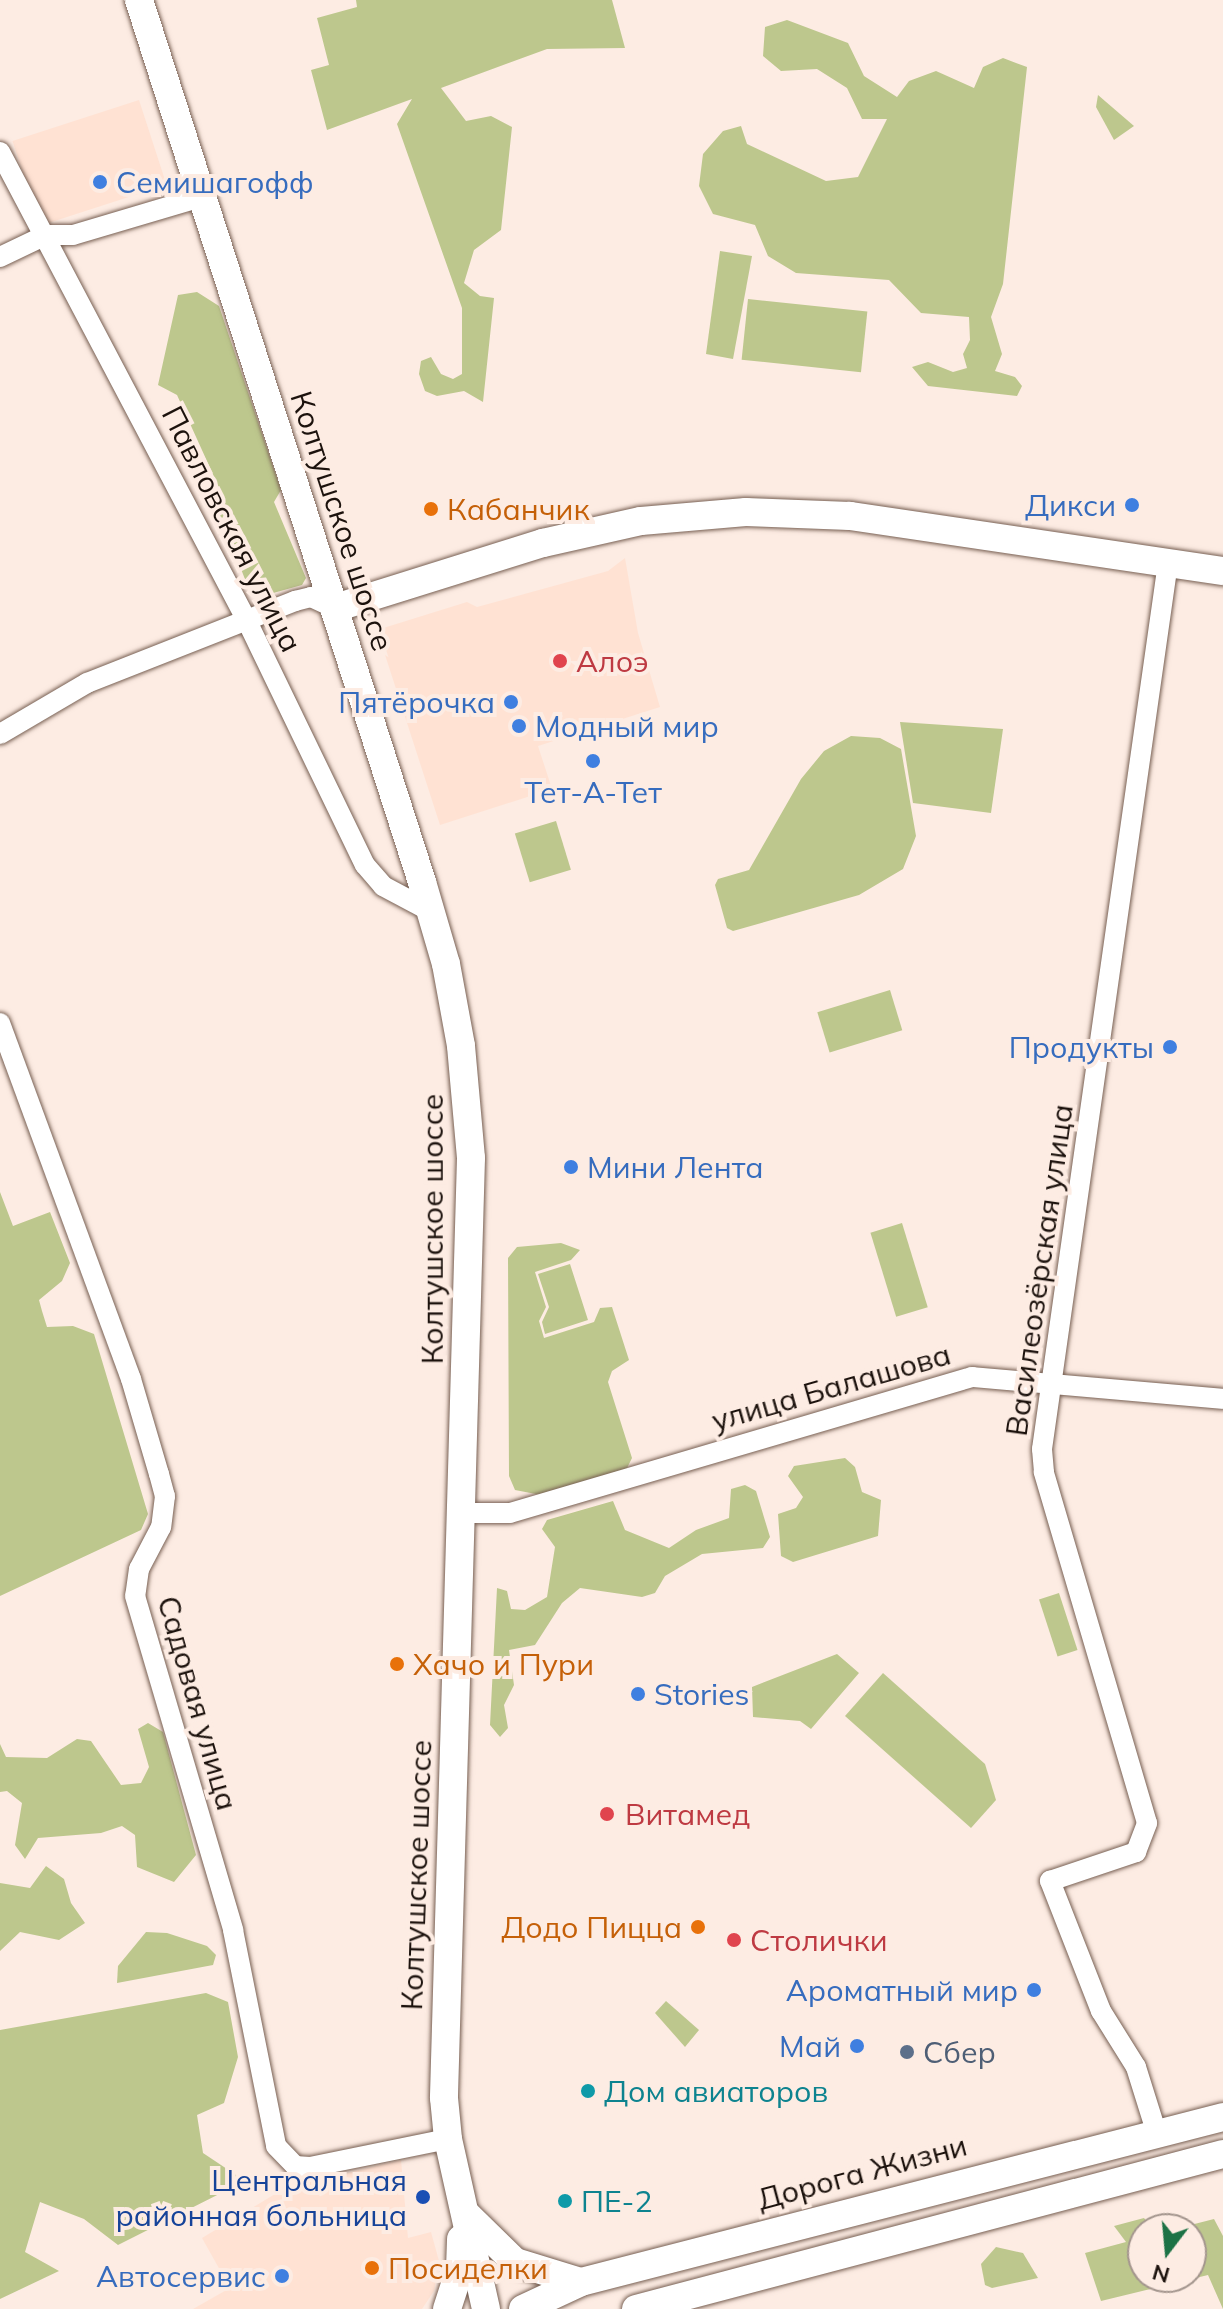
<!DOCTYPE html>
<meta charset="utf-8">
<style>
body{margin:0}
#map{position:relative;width:1223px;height:2309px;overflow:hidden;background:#fdece3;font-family:Mulish,sans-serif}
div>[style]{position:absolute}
.built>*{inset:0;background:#ffe2d3;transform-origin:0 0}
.green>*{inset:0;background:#bdc78d;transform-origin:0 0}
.roads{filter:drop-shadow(0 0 2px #775f52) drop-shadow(0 0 2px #775f52)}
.street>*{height:20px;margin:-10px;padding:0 10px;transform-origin:10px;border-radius:10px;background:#fff}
.secondary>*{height:28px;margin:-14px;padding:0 14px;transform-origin:14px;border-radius:14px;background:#fff}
.dots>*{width:22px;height:22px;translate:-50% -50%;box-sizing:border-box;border:4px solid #fdece3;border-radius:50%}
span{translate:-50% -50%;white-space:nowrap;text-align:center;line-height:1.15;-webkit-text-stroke:8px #fdece3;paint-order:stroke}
.shop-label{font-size:30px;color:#366cbe}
.left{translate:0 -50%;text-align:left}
.right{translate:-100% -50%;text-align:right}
.food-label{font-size:30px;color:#c56008}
.street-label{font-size:30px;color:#1c120d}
.health-label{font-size:30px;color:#be3a42}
.service-label{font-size:30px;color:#4e5e75}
.culture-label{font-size:30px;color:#0d838f}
.transit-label{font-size:30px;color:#164399}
.north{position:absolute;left:1127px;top:2213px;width:80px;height:80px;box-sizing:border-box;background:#fdece3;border:2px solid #a3958d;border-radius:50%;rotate:196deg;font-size:22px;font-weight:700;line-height:32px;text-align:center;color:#1c120d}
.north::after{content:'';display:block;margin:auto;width:28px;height:36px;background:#1c7245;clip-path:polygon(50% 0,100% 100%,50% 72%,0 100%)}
</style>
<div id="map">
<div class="built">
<div style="left:139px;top:100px;width:89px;height:133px;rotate:72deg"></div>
<div style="clip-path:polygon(625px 558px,638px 633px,660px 707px,538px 746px,552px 789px,440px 825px,377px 630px,467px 602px,477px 607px,608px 571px)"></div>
<div style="clip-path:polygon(401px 2160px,408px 2238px,431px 2232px,439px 2261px,434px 2291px,422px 2309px,193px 2309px,230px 2288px,202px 2238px,285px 2188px)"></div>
</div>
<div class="green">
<div style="clip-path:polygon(356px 0,612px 0,625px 48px,547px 49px,441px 88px,466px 121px,491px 116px,512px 127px,501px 230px,474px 250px,464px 283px,480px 296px,494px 298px,483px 402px,464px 391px,437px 396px,425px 391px,419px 374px,421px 361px,431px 357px,441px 374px,453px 379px,462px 374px,462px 308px,397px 124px,412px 99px,327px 130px,311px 70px,329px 65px,317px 18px,357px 7px)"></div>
<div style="clip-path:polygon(787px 20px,848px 43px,864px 76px,897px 97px,909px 81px,936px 71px,974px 88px,983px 67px,1003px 58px,1027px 67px,1003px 284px,991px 317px,1002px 354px,995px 371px,1015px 377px,1022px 386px,1017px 396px,928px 386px,912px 367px,928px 362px,953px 372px,967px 368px,963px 354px,970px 340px,969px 317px,921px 313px,889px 280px,796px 273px,768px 256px,755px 225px,713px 214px,699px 186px,703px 154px,723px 131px,741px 126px,747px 144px,826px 181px,858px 177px,887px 119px,862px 119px,847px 88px,817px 69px,781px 71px,763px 56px,765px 27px)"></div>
<div style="clip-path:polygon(1098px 95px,1134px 126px,1114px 140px,1096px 107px)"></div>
<div style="clip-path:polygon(720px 251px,752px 256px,733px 359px,706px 354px)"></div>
<div style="clip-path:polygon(197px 292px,219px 306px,281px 490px,274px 502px,306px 578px,302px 585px,266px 595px,248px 587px,217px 507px,221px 492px,177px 395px,158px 385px,178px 295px)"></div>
<div style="left:748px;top:299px;width:120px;height:61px;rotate:6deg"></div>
<div style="clip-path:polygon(900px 722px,1003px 729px,991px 813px,913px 803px)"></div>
<div style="clip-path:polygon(851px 736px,880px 738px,901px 749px,916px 836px,903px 869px,859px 895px,733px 931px,727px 928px,715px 885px,718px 879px,749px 870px,801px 779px,824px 751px)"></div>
<div style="left:556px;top:821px;width:51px;height:43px;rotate:73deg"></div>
<div style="left:890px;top:990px;width:42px;height:76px;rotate:73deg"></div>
<div style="clip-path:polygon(0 1192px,13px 1226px,50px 1212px,70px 1263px,62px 1281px,39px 1300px,42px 1311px,47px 1327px,73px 1326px,94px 1334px,148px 1514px,141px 1530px,0 1596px)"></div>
<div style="left:902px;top:1223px;width:88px;height:33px;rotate:73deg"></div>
<div style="clip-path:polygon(561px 1243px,580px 1250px,571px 1260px,535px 1272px,546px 1307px,539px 1321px,544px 1338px,594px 1322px,600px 1308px,612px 1307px,629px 1360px,612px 1371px,608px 1382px,632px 1458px,626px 1470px,541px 1495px,515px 1490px,509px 1476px,508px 1258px,517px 1247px)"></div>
<div style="clip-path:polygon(570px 1264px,588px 1320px,545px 1334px,542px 1322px,549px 1307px,538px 1274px)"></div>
<div style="clip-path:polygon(845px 1458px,855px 1467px,862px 1492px,881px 1500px,878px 1536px,793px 1562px,781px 1556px,778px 1514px,796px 1508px,803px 1497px,788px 1476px,794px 1466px)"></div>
<div style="clip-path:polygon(745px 1485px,756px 1491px,770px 1537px,763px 1548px,702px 1554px,665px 1576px,655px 1593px,642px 1597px,580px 1588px,562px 1603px,535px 1645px,509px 1650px,514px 1685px,504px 1705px,508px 1728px,500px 1737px,490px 1725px,497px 1588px,507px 1591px,511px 1609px,525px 1610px,547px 1597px,555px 1547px,542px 1529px,547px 1520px,613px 1501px,625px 1530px,669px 1548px,696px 1530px,729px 1518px,731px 1489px)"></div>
<div style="left:1059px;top:1593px;width:60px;height:21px;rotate:72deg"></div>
<div style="clip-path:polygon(837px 1654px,859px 1673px,811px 1729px,800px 1721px,753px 1717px,752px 1687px)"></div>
<div style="clip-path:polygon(883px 1673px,985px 1764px,996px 1800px,971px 1828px,845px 1716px)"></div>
<div style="clip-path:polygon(148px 1723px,163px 1732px,196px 1855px,174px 1882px,137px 1867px,135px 1835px,122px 1826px,101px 1833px,38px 1838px,25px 1859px,15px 1845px,22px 1803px,7px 1791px,0 1792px,0 1744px,6px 1757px,47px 1758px,77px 1739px,91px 1741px,121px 1785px,141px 1783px,149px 1767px,138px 1729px)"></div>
<div style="clip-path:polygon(46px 1866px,64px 1879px,71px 1903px,85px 1923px,59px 1940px,20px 1932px,0 1951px,0 1883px,30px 1888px)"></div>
<div style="clip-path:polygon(146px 1932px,167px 1933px,207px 1946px,216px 1955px,213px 1965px,117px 1983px,118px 1966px)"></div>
<div style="clip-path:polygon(206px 1993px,228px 2002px,238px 2057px,224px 2103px,197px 2115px,203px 2153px,245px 2181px,118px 2245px,84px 2219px,40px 2202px,25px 2252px,59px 2271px,0 2299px,0 2030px)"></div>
<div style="clip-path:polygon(666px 2001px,699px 2030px,685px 2047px,655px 2013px)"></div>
<div style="clip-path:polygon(1144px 2218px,1153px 2229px,1143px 2229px,1143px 2277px,1191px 2277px,1191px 2229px,1175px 2229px,1214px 2219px,1223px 2236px,1223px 2309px,1208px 2275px,1101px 2301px,1085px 2253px,1126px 2242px,1114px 2226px)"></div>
<div style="clip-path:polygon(996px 2247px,1023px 2253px,1038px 2278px,992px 2288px,985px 2285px,981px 2264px)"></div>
</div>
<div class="roads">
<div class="street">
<div style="left:0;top:152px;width:528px;rotate:62.22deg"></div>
<div style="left:246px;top:619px;width:273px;rotate:64.2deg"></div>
<div style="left:365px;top:865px;width:28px;rotate:49deg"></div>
<div style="left:383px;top:886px;width:53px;rotate:28deg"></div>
<div style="left:0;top:257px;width:51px;rotate:-25.6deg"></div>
<div style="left:46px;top:235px;width:27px"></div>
<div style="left:73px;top:235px;width:134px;rotate:-16.5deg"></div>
<div style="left:0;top:734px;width:101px;rotate:-30.4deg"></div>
<div style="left:87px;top:683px;width:224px;rotate:-21.5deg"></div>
<div style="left:295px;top:601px;width:16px;rotate:-14deg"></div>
<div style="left:311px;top:597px;width:26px;rotate:25deg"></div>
<div style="left:0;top:1023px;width:379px;rotate:69.8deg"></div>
<div style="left:131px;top:1379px;width:99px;rotate:73.6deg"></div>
<div style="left:159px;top:1474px;width:23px;rotate:75deg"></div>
<div style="left:165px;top:1496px;width:31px;rotate:97deg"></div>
<div style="left:161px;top:1527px;width:47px;rotate:117.6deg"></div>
<div style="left:139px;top:1569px;width:27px;rotate:98deg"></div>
<div style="left:135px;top:1596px;width:348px;rotate:73.6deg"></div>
<div style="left:233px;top:1930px;width:220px;rotate:78.7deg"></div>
<div style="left:276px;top:2146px;width:28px;rotate:46deg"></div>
<div style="left:295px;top:2166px;width:15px;rotate:4deg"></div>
<div style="left:310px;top:2167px;width:141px;rotate:-11.5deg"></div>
<div style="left:464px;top:1513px;width:46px"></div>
<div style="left:510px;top:1513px;width:482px;rotate:-16.4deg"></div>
<div style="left:972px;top:1377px;width:252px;rotate:5deg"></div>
<div style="left:1156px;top:2131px;width:67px;rotate:-107.4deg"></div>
<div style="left:1136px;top:2067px;width:66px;rotate:-122deg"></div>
<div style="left:1101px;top:2011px;width:140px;rotate:-111.4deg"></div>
<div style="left:1050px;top:1881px;width:91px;rotate:-18.6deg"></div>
<div style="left:1136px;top:1852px;width:31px;rotate:-69deg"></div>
<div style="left:1147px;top:1823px;width:366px;rotate:-106.4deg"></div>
<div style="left:1044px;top:1472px;width:23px;rotate:-95deg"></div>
<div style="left:1042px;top:1449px;width:895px;rotate:-81.91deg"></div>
</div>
<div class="secondary">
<div style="left:139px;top:0;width:926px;rotate:72.21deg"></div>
<div style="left:422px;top:882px;width:85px;rotate:73.7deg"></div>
<div style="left:446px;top:964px;width:83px;rotate:79.6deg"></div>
<div style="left:461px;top:1046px;width:112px;rotate:84.9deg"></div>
<div style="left:471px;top:1158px;width:940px;rotate:91.65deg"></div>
<div style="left:444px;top:2098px;width:41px;rotate:84.4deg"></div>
<div style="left:448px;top:2139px;width:174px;rotate:77.4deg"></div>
<div style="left:335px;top:608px;width:218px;rotate:-17.4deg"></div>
<div style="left:543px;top:543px;width:100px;rotate:-12.7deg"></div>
<div style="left:641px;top:521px;width:105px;rotate:-4.9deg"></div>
<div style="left:746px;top:512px;width:104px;rotate:2.2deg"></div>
<div style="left:850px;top:516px;width:377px;rotate:8.4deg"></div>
<div style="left:466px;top:2214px;width:69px;rotate:44.4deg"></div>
<div style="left:515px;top:2262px;width:68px;rotate:17.1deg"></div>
<div style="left:447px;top:2309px;width:42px;rotate:-72deg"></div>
<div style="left:460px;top:2269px;width:30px;rotate:-88deg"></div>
<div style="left:523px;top:2309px;width:64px;rotate:-25deg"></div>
<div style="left:581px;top:2282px;width:663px;rotate:-14.41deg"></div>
<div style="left:636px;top:2309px;width:607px;rotate:-14.79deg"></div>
</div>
</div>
<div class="dots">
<div style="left:100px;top:182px;background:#3f7fe0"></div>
<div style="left:1132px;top:505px;background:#3f7fe0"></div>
<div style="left:431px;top:509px;background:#e8710a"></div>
<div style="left:560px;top:661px;background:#e0444e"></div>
<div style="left:511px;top:702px;background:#3f7fe0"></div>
<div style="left:519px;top:726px;background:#3f7fe0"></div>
<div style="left:593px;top:761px;background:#3f7fe0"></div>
<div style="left:1170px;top:1047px;background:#3f7fe0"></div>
<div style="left:571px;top:1167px;background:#3f7fe0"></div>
<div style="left:397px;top:1664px;background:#e8710a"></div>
<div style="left:638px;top:1694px;background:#3f7fe0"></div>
<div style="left:607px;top:1814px;background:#e0444e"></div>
<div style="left:698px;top:1927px;background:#e8710a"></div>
<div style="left:734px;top:1940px;background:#e0444e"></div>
<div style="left:1034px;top:1990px;background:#3f7fe0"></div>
<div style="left:857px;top:2046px;background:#3f7fe0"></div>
<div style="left:907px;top:2052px;background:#5c6f8a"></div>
<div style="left:588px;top:2091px;background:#0f9aa8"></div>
<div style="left:423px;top:2197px;background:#1a4fb4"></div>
<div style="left:565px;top:2201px;background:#0f9aa8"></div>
<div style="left:372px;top:2268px;background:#e8710a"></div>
<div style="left:282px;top:2276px;background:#3f7fe0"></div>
</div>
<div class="shop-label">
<span class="left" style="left:116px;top:182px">Семишагофф</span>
<span class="right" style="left:1116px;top:505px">Дикси</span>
<span class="right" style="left:495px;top:702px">Пятёрочка</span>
<span class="left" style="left:535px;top:726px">Модный мир</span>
<span style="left:593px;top:792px">Тет-А-Тет</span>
<span class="right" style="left:1154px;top:1047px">Продукты</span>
<span class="left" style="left:587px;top:1167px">Мини Лента</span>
<span class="left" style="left:654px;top:1694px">Stories</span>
<span class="right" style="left:1018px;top:1990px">Ароматный мир</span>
<span class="right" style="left:841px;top:2046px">Май</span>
<span class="right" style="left:266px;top:2276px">Автосервис</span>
</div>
<div class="food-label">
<span class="left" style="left:447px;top:509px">Кабанчик</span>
<span class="left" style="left:413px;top:1664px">Хачо и Пури</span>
<span class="right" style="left:682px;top:1927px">Додо Пицца</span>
<span class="left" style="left:388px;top:2268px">Посиделки</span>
</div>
<div class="street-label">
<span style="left:342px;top:521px;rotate:72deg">Колтушское шоссе</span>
<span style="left:232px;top:529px;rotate:63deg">Павловская улица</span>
<span style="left:432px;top:1229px;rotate:-90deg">Колтушское шоссе</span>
<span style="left:1039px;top:1270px;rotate:-82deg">Василеозёрская улица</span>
<span style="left:831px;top:1387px;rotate:-16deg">улица Балашова</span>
<span style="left:198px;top:1703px;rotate:74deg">Садовая улица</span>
<span style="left:416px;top:1875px;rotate:-88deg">Колтушское шоссе</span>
<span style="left:862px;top:2172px;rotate:-15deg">Дорога Жизни</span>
</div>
<div class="health-label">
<span class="left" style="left:576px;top:661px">Алоэ</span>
<span class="left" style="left:625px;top:1814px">Витамед</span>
<span class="left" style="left:750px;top:1940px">Столички</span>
</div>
<div class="service-label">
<span class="left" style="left:923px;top:2052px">Сбер</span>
</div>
<div class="culture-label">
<span class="left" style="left:604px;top:2091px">Дом авиаторов</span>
<span class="left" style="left:581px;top:2201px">ПЕ-2</span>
</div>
<div class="transit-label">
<span class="right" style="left:407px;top:2197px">Центральная<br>районная больница</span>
</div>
<div class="north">N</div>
</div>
